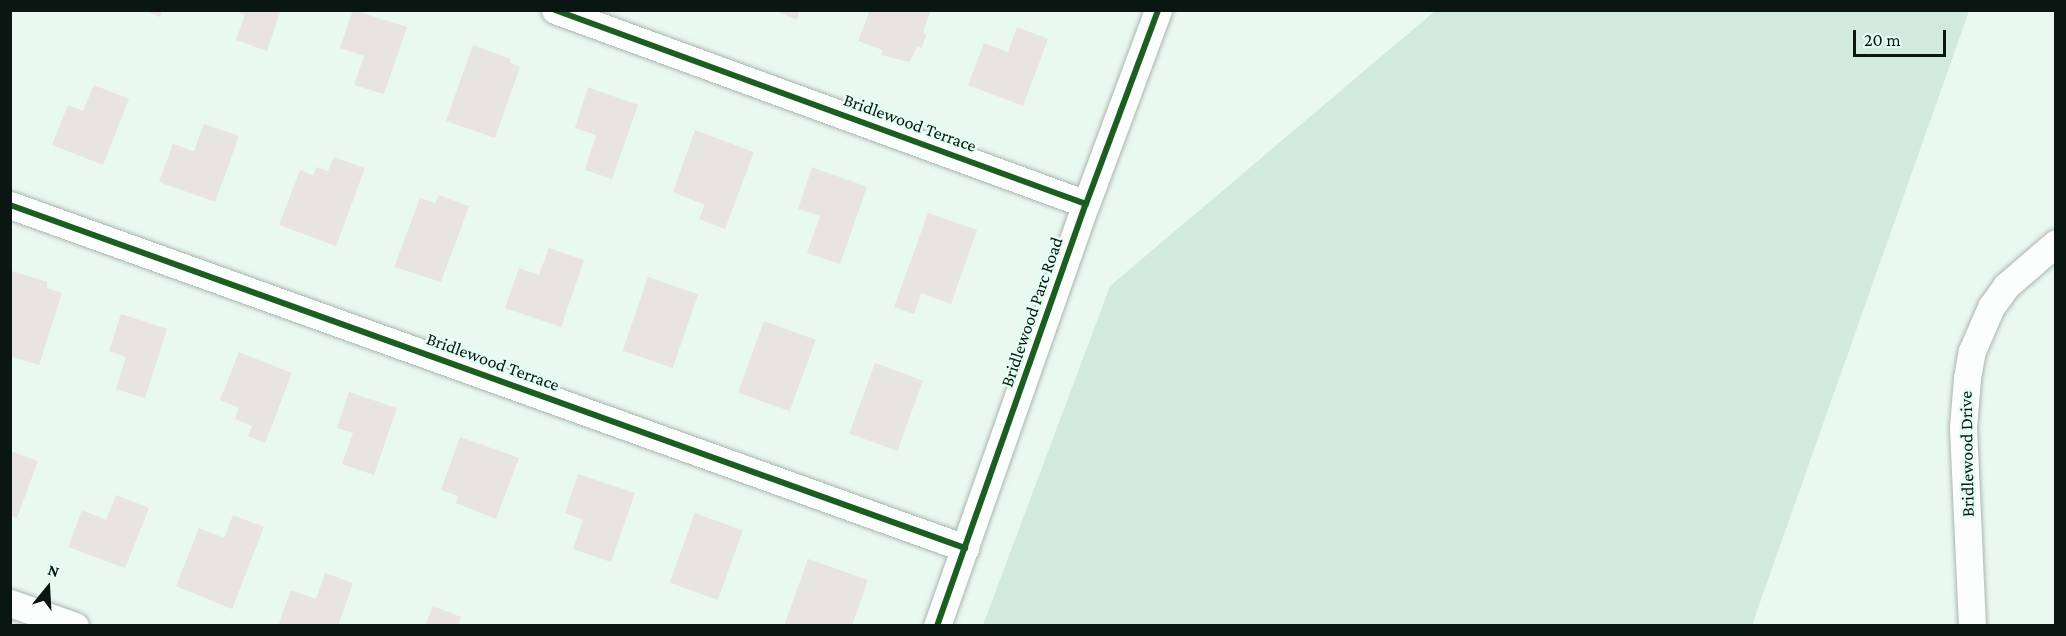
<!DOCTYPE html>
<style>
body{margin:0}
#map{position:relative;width:2066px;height:636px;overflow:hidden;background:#eaf8f2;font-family:"Crimson Pro",serif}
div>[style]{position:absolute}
.green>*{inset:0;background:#d2e9df}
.building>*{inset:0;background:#e7e4e3;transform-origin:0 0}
.roads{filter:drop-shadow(0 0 2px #aab5b1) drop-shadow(0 0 2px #aab5b1)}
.minor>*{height:27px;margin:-13.5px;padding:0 13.5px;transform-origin:13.5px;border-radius:13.5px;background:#fcfefd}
.cycleway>*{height:6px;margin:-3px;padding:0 3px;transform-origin:3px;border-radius:3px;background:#1b5e20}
span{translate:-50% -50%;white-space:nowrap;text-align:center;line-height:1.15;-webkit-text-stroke:5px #e4fef3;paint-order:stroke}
.street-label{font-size:18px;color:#0a1611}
.frame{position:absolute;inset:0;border:12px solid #0a1611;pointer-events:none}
.north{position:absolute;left:18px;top:558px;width:60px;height:60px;-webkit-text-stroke:4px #e4fef3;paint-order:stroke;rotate:18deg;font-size:16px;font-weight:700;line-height:24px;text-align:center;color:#0a1611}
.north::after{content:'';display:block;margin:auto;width:21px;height:27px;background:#0a1611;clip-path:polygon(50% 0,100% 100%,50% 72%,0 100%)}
.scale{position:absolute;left:1853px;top:30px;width:93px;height:27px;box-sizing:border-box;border:3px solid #0a1611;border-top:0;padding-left:8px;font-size:18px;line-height:21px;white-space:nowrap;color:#0a1611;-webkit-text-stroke:4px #e4fef3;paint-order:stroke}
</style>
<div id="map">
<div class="green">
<div style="clip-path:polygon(1435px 11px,1969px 11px,1752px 625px,983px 625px,1110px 286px)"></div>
</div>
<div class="building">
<div style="clip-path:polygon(144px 10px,162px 10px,160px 17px)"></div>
<div style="clip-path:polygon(234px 10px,281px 10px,267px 51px,236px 40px,245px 15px)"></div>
<div style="clip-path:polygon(353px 10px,407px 27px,384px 94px,354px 85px,364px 56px,340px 48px)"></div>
<div style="clip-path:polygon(773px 10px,800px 10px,797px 20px)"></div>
<div style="clip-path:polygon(870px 10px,931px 10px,923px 32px,926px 35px,922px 48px,917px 46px,910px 62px,881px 55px,883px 50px,858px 41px)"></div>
<div style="clip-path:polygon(1017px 27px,1048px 39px,1023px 106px,968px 85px,984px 43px,1008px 52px)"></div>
<div style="clip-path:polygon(473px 45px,511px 59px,510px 63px,520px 67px,495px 138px,446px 121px)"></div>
<div style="clip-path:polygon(94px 85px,129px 99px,103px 165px,52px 145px,68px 105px,83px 111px)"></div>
<div style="clip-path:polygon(588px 87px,638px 105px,612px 179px,585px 170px,596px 135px,575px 128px)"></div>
<div style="clip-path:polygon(204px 124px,239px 136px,215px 202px,159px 182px,173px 144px,194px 151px)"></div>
<div style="clip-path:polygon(695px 130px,754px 152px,725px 229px,699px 219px,705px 205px,673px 192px)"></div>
<div style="clip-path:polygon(334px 157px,365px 168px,336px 246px,279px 225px,300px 170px,313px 175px,316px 167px,328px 171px)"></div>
<div style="clip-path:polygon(812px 167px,867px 187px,840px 264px,807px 253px,820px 216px,798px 209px)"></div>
<div style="clip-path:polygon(439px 195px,469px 206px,441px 282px,394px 267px,420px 198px,435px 203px)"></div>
<div style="clip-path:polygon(928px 213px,977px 230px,951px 304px,921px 293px,914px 314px,894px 307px)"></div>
<div style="clip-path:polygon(549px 248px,584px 260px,561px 327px,505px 308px,519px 268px,539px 275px)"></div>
<div style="clip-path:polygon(12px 271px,47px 282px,47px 288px,62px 293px,39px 365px,10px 356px)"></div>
<div style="left:648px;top:277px;width:53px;height:78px;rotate:19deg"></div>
<div style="clip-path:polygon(121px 314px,167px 329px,145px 398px,116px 389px,126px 357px,109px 351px)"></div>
<div style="left:764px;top:321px;width:55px;height:76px;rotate:20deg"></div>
<div style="clip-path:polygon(239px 352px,292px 373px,265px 443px,248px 436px,252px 426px,235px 419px,239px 408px,220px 400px)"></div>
<div style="left:875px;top:363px;width:51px;height:75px;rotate:20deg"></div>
<div style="clip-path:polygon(349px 392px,397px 408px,374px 475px,342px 464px,353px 433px,337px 428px)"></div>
<div style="clip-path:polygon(460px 437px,519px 458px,496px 519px,456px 503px,458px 496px,441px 490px)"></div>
<div style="clip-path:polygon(10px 451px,38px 461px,17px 518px,10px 515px)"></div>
<div style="clip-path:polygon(578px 474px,635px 493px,611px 562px,573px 549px,583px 520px,565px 513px)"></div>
<div style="clip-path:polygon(116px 495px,149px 508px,125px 568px,68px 547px,82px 510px,106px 520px)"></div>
<div style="left:695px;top:513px;width:51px;height:74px;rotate:20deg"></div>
<div style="clip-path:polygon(233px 515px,264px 527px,232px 609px,176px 586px,199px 528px,224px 538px)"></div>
<div style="clip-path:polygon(808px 559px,868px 580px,852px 626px,784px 626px)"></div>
<div style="clip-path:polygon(325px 573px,353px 583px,338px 626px,278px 626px,291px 590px,316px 599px)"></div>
<div style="clip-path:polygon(433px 606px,461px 617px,458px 626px,425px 626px)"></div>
</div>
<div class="roads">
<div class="minor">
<div style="left:555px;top:10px;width:565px;rotate:20.07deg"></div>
<div style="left:10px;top:205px;width:1015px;rotate:19.76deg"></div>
<div style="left:10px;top:603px;width:69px;rotate:19.5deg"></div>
<div style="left:937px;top:626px;width:448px;rotate:-70.6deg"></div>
<div style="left:1086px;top:204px;width:207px;rotate:-69.6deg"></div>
<div style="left:1972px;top:626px;width:199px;rotate:-92.6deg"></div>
<div style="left:1963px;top:427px;width:49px;rotate:-85.3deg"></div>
<div style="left:1967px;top:378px;width:27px;rotate:-80deg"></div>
<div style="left:1972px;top:351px;width:48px;rotate:-66.6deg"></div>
<div style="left:1991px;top:307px;width:26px;rotate:-54deg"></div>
<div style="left:2006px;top:286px;width:66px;rotate:-40.7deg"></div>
</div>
</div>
<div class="cycleway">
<div style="left:555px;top:10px;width:565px;rotate:20.07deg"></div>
<div style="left:10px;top:205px;width:1015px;rotate:19.76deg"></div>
<div style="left:937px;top:626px;width:448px;rotate:-70.6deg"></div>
<div style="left:1086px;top:204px;width:207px;rotate:-69.6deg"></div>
</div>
<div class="street-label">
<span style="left:910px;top:123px;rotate:20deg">Bridlewood Terrace</span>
<span style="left:1032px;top:312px;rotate:-71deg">Bridlewood Parc Road</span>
<span style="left:493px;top:362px;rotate:20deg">Bridlewood Terrace</span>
<span style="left:1967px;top:454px;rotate:-91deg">Bridlewood Drive</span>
</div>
<div class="frame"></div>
<div class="north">N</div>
<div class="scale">20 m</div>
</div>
